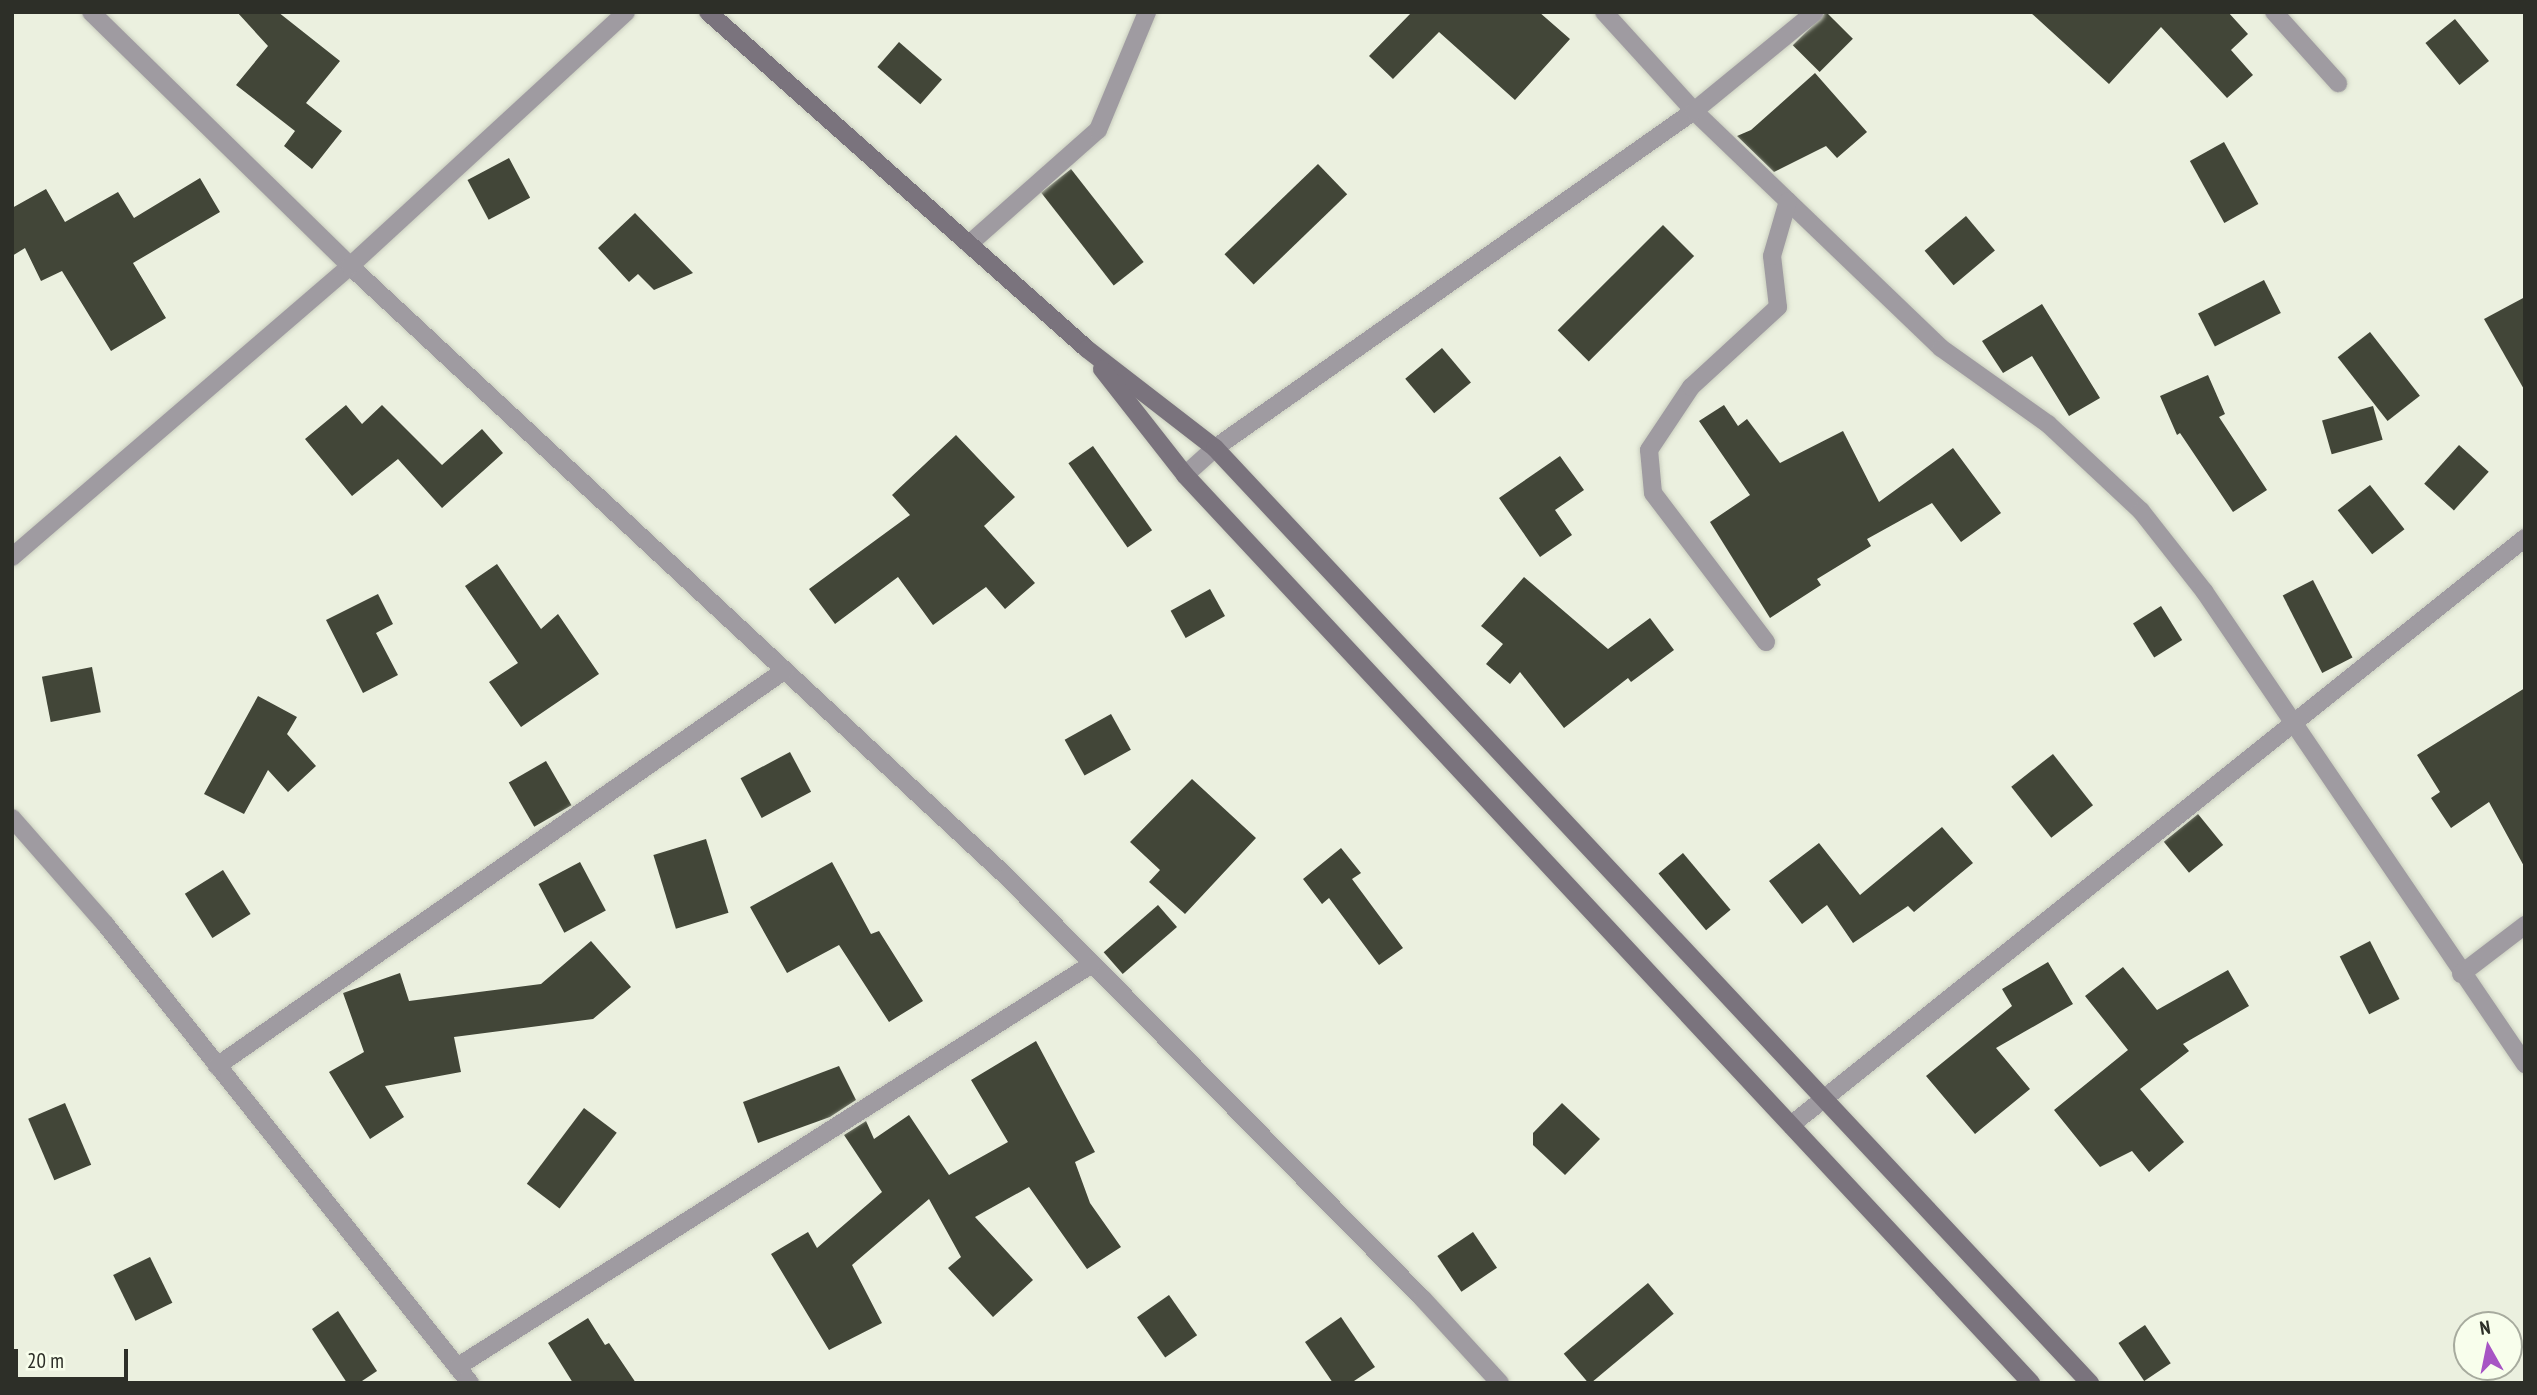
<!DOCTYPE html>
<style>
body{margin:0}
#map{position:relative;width:2537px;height:1395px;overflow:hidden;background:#ebf0df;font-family:"PT Sans Narrow",sans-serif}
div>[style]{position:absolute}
.building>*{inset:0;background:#424638;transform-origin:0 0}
.roads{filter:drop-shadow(0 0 2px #c9cdbe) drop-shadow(0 0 2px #c9cdbe)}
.minor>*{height:18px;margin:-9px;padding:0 9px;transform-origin:9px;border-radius:9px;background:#9f9ba1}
.secondary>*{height:18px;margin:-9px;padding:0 9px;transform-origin:9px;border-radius:9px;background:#7a737d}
span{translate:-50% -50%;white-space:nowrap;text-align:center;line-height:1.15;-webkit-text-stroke:7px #f8feec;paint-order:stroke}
.frame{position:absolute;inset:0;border:14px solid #2d2f28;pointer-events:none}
.north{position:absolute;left:2453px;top:1311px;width:70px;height:70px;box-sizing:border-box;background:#f8feec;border:2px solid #a7ab9e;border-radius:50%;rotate:351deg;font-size:19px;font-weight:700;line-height:28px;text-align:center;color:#2d2f28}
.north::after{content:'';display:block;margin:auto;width:24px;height:32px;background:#a754c4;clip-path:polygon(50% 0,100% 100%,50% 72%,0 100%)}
.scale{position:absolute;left:14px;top:1349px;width:114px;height:32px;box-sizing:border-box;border:4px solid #2d2f28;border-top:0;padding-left:9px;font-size:21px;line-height:24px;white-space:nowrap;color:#2d2f28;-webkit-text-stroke:5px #f8feec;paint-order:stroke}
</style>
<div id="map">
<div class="building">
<div style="clip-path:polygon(237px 12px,278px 12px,340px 61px,306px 103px,342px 131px,312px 169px,284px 146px,295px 131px,236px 85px,268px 46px)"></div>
<div style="clip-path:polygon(1412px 12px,1539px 12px,1570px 39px,1515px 100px,1439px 32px,1393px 79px,1369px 56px)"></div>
<div style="left:1826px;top:12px;width:38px;height:47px;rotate:45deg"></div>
<div style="clip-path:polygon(2030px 12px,2228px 12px,2248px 34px,2231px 50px,2253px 75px,2227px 98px,2161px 27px,2109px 84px)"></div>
<div style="left:2455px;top:19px;width:54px;height:38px;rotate:51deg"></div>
<div style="left:899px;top:42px;width:57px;height:33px;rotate:41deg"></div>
<div style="clip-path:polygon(1815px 73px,1867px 132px,1837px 158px,1826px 146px,1774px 172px,1737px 136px,1751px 130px)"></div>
<div style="left:2224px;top:142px;width:71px;height:39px;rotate:61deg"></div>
<div style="left:509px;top:158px;width:45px;height:47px;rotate:62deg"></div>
<div style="left:1318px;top:164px;width:42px;height:130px;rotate:46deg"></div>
<div style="left:1071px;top:169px;width:118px;height:38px;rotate:52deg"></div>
<div style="clip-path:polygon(200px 178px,220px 212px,133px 263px,166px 318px,111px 351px,62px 271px,41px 281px,25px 248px,12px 256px,12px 208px,46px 189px,65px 222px,118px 192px,134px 218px)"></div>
<div style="clip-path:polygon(635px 213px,693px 273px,654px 290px,638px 274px,629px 282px,598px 248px)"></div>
<div style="left:1966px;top:216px;width:45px;height:54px;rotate:50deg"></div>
<div style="left:1663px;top:225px;width:44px;height:149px;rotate:45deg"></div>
<div style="left:2264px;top:280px;width:37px;height:74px;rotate:63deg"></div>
<div style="clip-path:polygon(2525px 297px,2525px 391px,2484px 319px)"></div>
<div style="clip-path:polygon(2042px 304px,2100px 398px,2069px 416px,2032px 356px,2003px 373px,1982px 341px)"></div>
<div style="left:2370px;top:332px;width:81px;height:41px;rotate:52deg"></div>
<div style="left:1442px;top:348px;width:45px;height:48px;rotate:50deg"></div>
<div style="clip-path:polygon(2208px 375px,2225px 414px,2219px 417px,2267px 490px,2233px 512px,2180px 433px,2177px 435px,2160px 396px)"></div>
<div style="clip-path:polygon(346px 405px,362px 424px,382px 405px,442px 465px,482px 429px,503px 453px,442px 508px,398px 459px,352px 496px,305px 439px)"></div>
<div style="clip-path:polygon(1724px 405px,1738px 426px,1747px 419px,1780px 463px,1843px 431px,1879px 502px,1953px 448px,2001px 513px,1961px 542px,1932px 503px,1867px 539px,1871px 546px,1817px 579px,1821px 585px,1770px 618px,1710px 522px,1750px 495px,1699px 421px)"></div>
<div style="left:2373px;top:406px;width:35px;height:53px;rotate:74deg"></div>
<div style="clip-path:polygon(956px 435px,1015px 497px,984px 526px,1035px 583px,1005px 609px,986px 587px,933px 625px,898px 577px,835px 624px,809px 589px,910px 515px,892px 495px)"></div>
<div style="left:2459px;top:445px;width:40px;height:52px;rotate:42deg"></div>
<div style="left:1093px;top:446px;width:103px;height:30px;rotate:55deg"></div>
<div style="clip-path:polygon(1560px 456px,1584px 490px,1555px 510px,1572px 535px,1540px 557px,1499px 498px)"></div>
<div style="left:2370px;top:485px;width:56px;height:41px;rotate:52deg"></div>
<div style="clip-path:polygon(497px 564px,541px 629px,558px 614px,599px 674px,521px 727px,489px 682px,518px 663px,465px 586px)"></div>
<div style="clip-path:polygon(1524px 577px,1608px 649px,1650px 618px,1674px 650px,1631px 682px,1628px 678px,1564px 728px,1520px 672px,1510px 684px,1486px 664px,1503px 644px,1481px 626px)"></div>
<div style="left:2313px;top:580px;width:87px;height:34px;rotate:63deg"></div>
<div style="left:1210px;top:589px;width:31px;height:45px;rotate:61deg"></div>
<div style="clip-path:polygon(378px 594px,393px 624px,376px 633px,398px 675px,363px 693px,326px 620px)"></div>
<div style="left:2161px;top:606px;width:40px;height:33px;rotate:58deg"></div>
<div style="left:92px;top:667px;width:46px;height:51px;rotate:79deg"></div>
<div style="clip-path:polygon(2525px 688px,2525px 868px,2489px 802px,2451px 828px,2431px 798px,2440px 792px,2417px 755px)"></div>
<div style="clip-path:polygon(258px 696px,297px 717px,287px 734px,316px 766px,288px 792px,268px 770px,244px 814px,204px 794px)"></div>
<div style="left:1111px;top:714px;width:41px;height:53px;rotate:61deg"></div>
<div style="left:790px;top:752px;width:45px;height:56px;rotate:62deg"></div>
<div style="left:2053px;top:754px;width:65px;height:53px;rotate:52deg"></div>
<div style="left:546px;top:761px;width:51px;height:43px;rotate:60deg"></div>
<div style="clip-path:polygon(1192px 779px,1256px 838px,1185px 914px,1149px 882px,1160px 870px,1130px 842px)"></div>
<div style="left:2198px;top:814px;width:40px;height:44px;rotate:51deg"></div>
<div style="clip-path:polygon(1942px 827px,1973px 863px,1914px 912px,1908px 906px,1853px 943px,1827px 905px,1802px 924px,1769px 881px,1819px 843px,1860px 895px)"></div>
<div style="left:706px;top:839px;width:77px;height:55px;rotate:73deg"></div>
<div style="clip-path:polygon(1341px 848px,1361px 873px,1352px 879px,1403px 948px,1379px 965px,1329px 898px,1322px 904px,1303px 879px)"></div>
<div style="left:1683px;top:853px;width:74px;height:32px;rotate:50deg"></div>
<div style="left:580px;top:862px;width:55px;height:47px;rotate:62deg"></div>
<div style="clip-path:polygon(832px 862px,871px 934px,879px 931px,923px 1001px,889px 1022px,839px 945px,787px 973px,750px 907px)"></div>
<div style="left:223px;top:870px;width:52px;height:45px;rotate:58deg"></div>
<div style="left:1158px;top:905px;width:29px;height:72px;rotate:49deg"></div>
<div style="clip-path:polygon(591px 941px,631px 987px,593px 1019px,454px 1037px,461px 1072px,385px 1086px,404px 1117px,370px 1139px,329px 1072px,364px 1052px,343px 993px,400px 973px,409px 1001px,541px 984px)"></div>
<div style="left:2370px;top:941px;width:65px;height:34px;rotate:63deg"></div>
<div style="clip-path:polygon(2048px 962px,2073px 1004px,1996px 1048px,2030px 1089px,1975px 1134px,1926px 1076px,2012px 1006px,2002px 989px)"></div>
<div style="clip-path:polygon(2123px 967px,2157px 1010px,2228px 970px,2249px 1006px,2183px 1044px,2189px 1051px,2140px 1089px,2184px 1142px,2149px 1172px,2132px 1151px,2100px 1167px,2054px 1110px,2128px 1050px,2085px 996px)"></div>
<div style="clip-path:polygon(1036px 1041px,1095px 1152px,1075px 1162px,1090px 1203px,1121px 1247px,1087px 1269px,1029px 1187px,975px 1217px,1033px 1280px,993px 1317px,948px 1268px,961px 1257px,929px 1199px,852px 1265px,882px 1323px,829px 1350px,771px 1254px,808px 1232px,817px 1248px,882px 1192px,844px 1135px,866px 1121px,874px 1139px,909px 1115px,949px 1175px,1008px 1142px,971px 1080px)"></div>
<div style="clip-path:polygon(839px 1066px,856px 1100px,830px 1117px,758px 1143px,743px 1102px)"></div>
<div style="left:65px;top:1103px;width:67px;height:40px;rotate:67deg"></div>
<div style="clip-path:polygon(1562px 1103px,1600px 1139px,1565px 1175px,1533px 1145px,1533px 1133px)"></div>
<div style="left:584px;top:1108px;width:41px;height:95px;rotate:37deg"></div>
<div style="left:1473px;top:1232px;width:43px;height:43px;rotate:56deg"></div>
<div style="left:150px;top:1257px;width:51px;height:41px;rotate:64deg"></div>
<div style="left:1648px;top:1283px;width:40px;height:110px;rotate:50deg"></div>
<div style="left:1169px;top:1295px;width:49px;height:39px;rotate:55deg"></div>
<div style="clip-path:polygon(338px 1311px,377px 1371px,359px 1383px,347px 1383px,312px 1329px)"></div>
<div style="clip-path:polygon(1341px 1317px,1375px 1367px,1351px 1383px,1333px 1383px,1305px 1342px)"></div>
<div style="clip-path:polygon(588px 1318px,605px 1345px,609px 1343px,636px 1383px,573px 1383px,548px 1343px)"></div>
<div style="left:2145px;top:1325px;width:46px;height:32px;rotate:56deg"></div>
</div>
<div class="roads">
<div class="minor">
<div style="left:91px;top:12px;width:363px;rotate:44.4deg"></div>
<div style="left:350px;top:266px;width:897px;rotate:42.92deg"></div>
<div style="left:1007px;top:877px;width:593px;rotate:45.41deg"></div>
<div style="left:1423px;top:1299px;width:114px;rotate:47.5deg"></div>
<div style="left:1604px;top:12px;width:134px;rotate:47.7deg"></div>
<div style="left:1694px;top:111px;width:342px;rotate:43.8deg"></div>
<div style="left:1941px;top:348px;width:131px;rotate:35.4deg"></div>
<div style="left:2048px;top:424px;width:127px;rotate:43.1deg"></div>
<div style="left:2141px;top:511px;width:102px;rotate:51.8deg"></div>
<div style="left:2204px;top:591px;width:572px;rotate:55.84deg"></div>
<div style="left:2274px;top:12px;width:96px;rotate:48deg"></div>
<div style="left:969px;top:244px;width:172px;rotate:-41.5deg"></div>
<div style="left:1098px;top:130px;width:128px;rotate:-67.4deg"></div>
<div style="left:1185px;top:475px;width:40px;rotate:-42deg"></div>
<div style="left:1215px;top:448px;width:586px;rotate:-35.13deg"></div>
<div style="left:1694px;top:111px;width:156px;rotate:-39.3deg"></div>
<div style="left:12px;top:557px;width:446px;rotate:-40.7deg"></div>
<div style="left:350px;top:266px;width:375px;rotate:-42.6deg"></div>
<div style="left:1766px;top:642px;width:187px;rotate:-127.2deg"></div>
<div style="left:1653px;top:493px;width:43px;rotate:-95.3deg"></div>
<div style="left:1649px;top:450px;width:76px;rotate:-56.3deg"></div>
<div style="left:1691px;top:387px;width:118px;rotate:-42.6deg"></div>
<div style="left:1778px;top:307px;width:51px;rotate:-96.7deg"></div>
<div style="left:1772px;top:256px;width:57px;rotate:-73.8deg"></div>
<div style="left:12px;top:818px;width:142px;rotate:48.7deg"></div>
<div style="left:106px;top:925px;width:585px;rotate:51.52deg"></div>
<div style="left:2461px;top:974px;width:81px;rotate:-37.4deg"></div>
<div style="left:217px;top:1066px;width:692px;rotate:-34.88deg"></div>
<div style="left:1791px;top:1125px;width:940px;rotate:-38.65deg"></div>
<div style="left:457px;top:1367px;width:752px;rotate:-32.4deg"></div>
</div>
<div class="secondary">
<div style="left:708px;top:12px;width:507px;rotate:41.64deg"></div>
<div style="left:1087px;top:349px;width:162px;rotate:37.7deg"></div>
<div style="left:1215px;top:448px;width:1281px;rotate:46.9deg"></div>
<div style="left:1102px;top:369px;width:135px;rotate:51.9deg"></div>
<div style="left:1185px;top:475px;width:1241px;rotate:47.02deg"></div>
</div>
</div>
<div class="frame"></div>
<div class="north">N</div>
<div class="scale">20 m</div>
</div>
